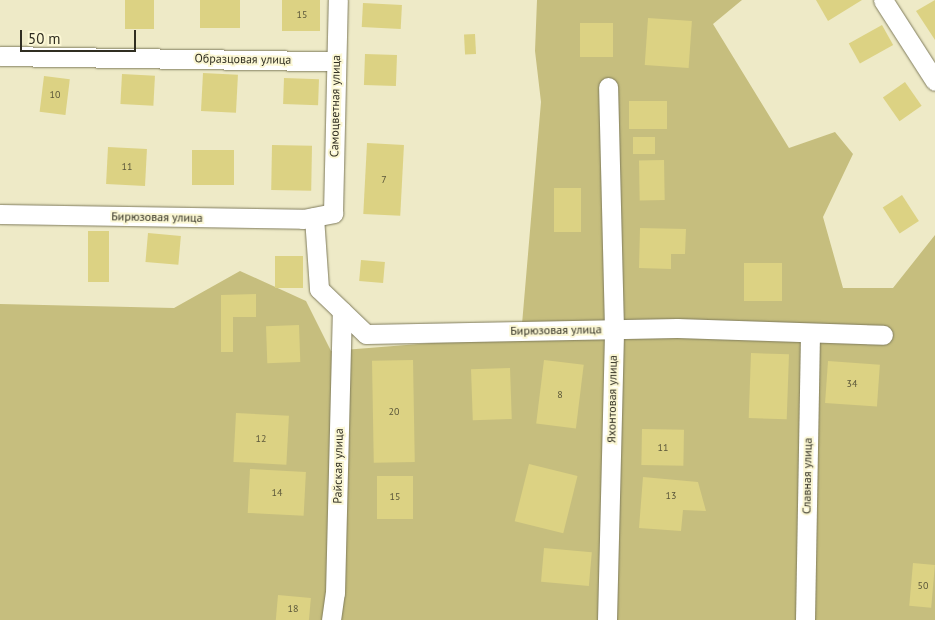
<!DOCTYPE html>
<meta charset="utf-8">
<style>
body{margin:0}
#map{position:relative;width:935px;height:620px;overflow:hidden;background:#eeeac7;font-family:"PT Sans",sans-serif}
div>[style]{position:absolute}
.green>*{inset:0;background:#c6be7e}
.building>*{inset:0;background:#dcd283;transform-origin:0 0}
.roads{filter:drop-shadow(0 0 1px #7f7b5c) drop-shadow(0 0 1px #7f7b5c)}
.minor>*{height:19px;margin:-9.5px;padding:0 9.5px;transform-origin:9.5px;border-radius:9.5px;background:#fff}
span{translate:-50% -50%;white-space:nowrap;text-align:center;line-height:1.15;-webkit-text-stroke:4px #fbf7d4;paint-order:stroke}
.number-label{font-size:10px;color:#5b573a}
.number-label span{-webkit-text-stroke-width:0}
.street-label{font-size:12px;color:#302e21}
.scale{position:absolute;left:20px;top:30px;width:116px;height:22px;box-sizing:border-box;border:2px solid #302e21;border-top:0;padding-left:6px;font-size:15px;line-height:18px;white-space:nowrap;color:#302e21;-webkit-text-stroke:4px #fbf7d4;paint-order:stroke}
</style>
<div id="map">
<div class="green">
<div style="clip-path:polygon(537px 0,742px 0,713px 24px,789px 148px,835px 132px,853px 154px,823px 217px,843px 288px,893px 288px,935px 235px,935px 620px,0 620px,0 304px,174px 308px,240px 271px,306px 301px,331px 351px,521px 336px,541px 102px,535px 51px)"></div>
</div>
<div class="building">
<div style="left:125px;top:0;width:29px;height:29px"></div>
<div style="left:200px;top:0;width:40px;height:28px"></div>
<div style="left:282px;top:0;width:38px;height:31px"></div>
<div style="clip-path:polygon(816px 0,862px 0,828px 21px)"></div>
<div style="clip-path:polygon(935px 0,935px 40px,916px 11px)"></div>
<div style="left:363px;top:3px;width:39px;height:24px;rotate:3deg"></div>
<div style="left:648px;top:18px;width:44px;height:47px;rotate:4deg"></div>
<div style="left:613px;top:23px;width:34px;height:33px;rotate:90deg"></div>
<div style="left:882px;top:25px;width:23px;height:38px;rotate:61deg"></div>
<div style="left:475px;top:34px;width:20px;height:11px;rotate:87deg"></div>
<div style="left:365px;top:54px;width:32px;height:31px;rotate:2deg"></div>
<div style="left:203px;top:73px;width:35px;height:38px;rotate:3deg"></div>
<div style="left:122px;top:74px;width:33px;height:30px;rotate:3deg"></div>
<div style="left:44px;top:76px;width:26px;height:36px;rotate:7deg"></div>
<div style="left:284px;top:78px;width:35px;height:26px;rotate:2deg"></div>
<div style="left:905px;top:82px;width:29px;height:27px;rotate:55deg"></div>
<div style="left:629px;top:101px;width:38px;height:28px"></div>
<div style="left:633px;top:137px;width:22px;height:17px"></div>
<div style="left:367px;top:143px;width:37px;height:71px;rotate:3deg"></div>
<div style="left:272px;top:145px;width:40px;height:45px;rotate:1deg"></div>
<div style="left:108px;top:147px;width:39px;height:37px;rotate:3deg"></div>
<div style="left:234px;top:150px;width:35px;height:42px;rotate:90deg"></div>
<div style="left:664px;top:160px;width:40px;height:25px;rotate:89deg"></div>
<div style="left:554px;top:188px;width:27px;height:44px"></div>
<div style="left:902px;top:195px;width:31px;height:23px;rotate:57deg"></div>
<div style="clip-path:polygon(640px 228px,686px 229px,685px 254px,671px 254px,671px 269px,639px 268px)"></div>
<div style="left:88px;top:231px;width:21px;height:51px"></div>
<div style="left:148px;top:233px;width:33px;height:29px;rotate:5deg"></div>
<div style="left:303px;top:256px;width:32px;height:28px;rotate:90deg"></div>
<div style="left:361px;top:260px;width:24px;height:21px;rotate:5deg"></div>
<div style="left:744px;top:263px;width:38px;height:38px"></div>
<div style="clip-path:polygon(256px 294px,256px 317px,233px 317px,233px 352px,221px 352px,221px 295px)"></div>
<div style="left:299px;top:325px;width:37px;height:33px;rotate:88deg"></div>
<div style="left:751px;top:353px;width:38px;height:65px;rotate:2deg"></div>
<div style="left:413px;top:360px;width:102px;height:41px;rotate:89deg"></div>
<div style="left:544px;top:360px;width:40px;height:64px;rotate:7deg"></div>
<div style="left:828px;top:361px;width:52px;height:42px;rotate:4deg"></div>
<div style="left:510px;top:368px;width:51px;height:39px;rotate:88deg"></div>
<div style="left:236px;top:413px;width:53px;height:49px;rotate:3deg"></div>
<div style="left:642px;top:429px;width:42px;height:36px;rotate:1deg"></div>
<div style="left:529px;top:464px;width:50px;height:59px;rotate:14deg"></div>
<div style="left:250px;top:469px;width:56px;height:44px;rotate:3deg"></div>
<div style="left:377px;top:476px;width:36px;height:43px"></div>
<div style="clip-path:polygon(643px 477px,698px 482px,706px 511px,683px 510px,681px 531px,639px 528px)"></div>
<div style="left:544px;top:548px;width:48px;height:34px;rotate:5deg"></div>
<div style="left:913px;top:563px;width:22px;height:43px;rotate:5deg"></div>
<div style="left:278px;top:595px;width:33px;height:25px;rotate:5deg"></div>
</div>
<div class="roads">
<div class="minor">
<div style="left:883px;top:0;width:96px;rotate:57.3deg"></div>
<div style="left:0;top:56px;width:336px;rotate:0.9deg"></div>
<div style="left:0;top:214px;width:303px;rotate:0.9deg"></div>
<div style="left:303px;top:219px;width:31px;rotate:-11deg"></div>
<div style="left:333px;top:213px;width:213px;rotate:-88.7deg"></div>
<div style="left:314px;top:217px;width:72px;rotate:86deg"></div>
<div style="left:319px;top:289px;width:65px;rotate:43.8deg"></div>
<div style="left:366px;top:334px;width:311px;rotate:-1.1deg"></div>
<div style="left:677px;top:328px;width:206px;rotate:1.9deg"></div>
<div style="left:331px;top:620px;width:27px;rotate:-82deg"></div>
<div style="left:335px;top:593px;width:282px;rotate:-88.6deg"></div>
<div style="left:607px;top:620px;width:291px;rotate:-88.6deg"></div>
<div style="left:614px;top:329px;width:242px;rotate:-91.4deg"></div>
<div style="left:805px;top:620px;width:287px;rotate:-89deg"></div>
</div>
</div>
<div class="number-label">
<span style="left:302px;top:15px">15</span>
<span style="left:55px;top:95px">10</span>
<span style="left:127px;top:167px">11</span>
<span style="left:384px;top:180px">7</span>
<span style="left:852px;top:384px">34</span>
<span style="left:560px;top:395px">8</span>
<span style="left:394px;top:412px">20</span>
<span style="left:261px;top:439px">12</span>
<span style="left:663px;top:448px">11</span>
<span style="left:277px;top:493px">14</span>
<span style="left:671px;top:496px">13</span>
<span style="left:395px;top:497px">15</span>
<span style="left:923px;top:586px">50</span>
<span style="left:293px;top:609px">18</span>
</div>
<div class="street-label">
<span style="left:243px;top:59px;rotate:1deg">Образцовая улица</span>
<span style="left:335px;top:106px;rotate:-89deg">Самоцветная улица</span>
<span style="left:157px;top:217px;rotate:1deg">Бирюзовая улица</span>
<span style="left:556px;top:330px;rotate:-1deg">Бирюзовая улица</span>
<span style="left:612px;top:399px;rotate:-89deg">Яхонтовая улица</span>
<span style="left:338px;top:466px;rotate:-89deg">Райская улица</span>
<span style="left:807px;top:476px;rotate:-89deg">Славная улица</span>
</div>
<div class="scale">50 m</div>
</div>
